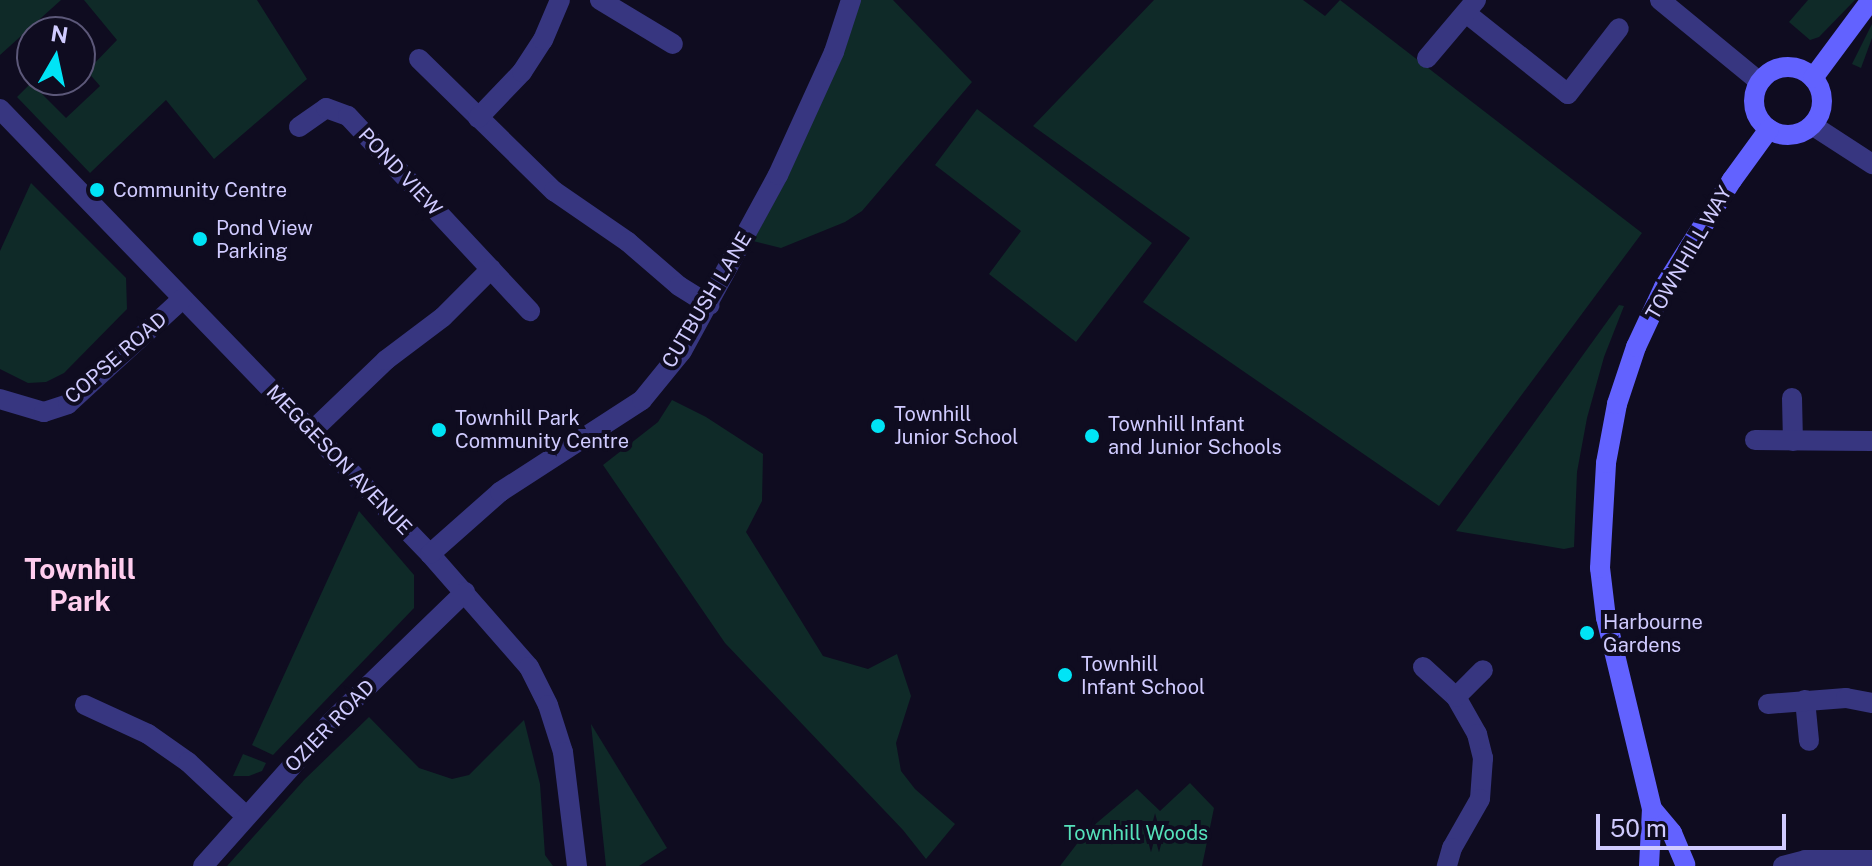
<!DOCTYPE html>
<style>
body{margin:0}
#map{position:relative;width:1872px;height:866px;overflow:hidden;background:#0f0c20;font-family:"Public Sans",sans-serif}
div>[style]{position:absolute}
.green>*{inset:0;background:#0f2a28}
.street>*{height:20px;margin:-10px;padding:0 10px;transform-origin:10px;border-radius:10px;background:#373680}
.secondary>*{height:20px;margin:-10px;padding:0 10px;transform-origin:10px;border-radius:10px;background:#6262ff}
.secondary>.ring{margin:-10px;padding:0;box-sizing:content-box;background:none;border:20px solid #6262ff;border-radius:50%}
.dots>*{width:22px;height:22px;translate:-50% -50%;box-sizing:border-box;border:4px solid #0f0c20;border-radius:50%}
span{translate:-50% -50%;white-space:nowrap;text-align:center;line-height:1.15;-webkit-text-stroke:8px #0f0c20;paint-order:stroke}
.street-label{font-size:20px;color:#d0cbff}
.poi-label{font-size:20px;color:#d0cbff}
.left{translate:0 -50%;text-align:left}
.park-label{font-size:20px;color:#55e1ba}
.district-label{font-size:28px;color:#ffcdee;font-weight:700}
.north{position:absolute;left:16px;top:16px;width:80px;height:80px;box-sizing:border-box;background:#0f0c20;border:2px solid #5c5879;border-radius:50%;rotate:9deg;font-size:22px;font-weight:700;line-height:32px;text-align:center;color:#d0cbff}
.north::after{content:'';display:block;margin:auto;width:28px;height:36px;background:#00e4f6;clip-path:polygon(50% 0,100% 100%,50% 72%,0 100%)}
.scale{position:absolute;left:1596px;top:814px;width:190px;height:36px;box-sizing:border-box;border:4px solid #d0cbff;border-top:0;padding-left:10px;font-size:24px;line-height:28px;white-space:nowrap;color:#d0cbff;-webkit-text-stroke:6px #0f0c20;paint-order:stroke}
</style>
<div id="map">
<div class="green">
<div style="clip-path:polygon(0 0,61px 0,0 55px)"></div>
<div style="clip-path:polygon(84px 0,257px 0,307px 79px,214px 159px,166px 100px,90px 173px,17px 97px,31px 83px,66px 118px,100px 86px,87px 71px,117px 40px)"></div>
<div style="clip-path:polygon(859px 0,893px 0,972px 82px,862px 211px,845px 222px,781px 248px,753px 241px,785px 182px)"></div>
<div style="clip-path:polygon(1154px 0,1303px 0,1325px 16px,1340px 0,1642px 233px,1439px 506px,1143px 302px,1190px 238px,1033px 126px)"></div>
<div style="clip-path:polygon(1808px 0,1855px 0,1819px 37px,1810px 40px,1789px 22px)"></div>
<div style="clip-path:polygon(1872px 24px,1872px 38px,1861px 68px,1852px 64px)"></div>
<div style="clip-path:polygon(977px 109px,1152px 243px,1076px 342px,989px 274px,1021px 231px,935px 165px)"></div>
<div style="clip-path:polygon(31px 183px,126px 278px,127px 309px,64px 373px,46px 382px,28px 383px,0 369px,0 251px)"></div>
<div style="clip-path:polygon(1619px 305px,1624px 306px,1604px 357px,1587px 418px,1577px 472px,1574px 547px,1564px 549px,1456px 531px)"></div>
<div style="clip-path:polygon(672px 400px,706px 417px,763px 454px,762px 501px,746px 532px,823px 656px,868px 669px,897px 654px,911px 696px,896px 743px,901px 771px,915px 789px,955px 824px,926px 859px,903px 830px,725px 643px,603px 465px,658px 422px)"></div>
<div style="clip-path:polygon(359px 511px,414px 575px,414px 608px,273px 755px,252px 745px)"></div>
<div style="clip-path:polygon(369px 717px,419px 768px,452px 779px,469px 775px,524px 720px,540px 784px,545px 855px,553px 866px,227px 866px,305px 779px)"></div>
<div style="clip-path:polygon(591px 724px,667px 848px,639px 866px,606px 866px)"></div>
<div style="clip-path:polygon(243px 754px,266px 763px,262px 771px,249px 776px,233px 776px)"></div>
<div style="clip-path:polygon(1190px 783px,1214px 808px,1202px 866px,1060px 866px,1086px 832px,1137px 789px,1160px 811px)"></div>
</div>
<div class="street">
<div style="left:600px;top:0;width:85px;rotate:31.1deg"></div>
<div style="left:1660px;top:0;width:129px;rotate:39.4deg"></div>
<div style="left:1466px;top:13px;width:130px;rotate:38.5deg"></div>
<div style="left:1568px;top:94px;width:83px;rotate:-52.3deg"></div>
<div style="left:1427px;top:58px;width:76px;rotate:-49.8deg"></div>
<div style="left:419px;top:59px;width:189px;rotate:44.4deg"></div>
<div style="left:554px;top:191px;width:90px;rotate:34.6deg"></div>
<div style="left:628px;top:242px;width:67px;rotate:40.8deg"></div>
<div style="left:679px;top:286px;width:36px;rotate:32deg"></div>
<div style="left:0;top:109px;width:619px;rotate:45.98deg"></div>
<div style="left:430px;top:554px;width:150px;rotate:48.8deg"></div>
<div style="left:529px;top:667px;width:42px;rotate:63.4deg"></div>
<div style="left:548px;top:705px;width:49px;rotate:72.3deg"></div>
<div style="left:563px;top:752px;width:115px;rotate:83deg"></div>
<div style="left:478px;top:118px;width:64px;rotate:-46.3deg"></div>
<div style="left:522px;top:72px;width:38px;rotate:-57deg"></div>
<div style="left:543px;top:40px;width:43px;rotate:-67deg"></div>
<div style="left:1812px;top:125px;width:72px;rotate:33deg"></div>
<div style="left:299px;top:127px;width:33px;rotate:-35deg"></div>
<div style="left:326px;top:108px;width:23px;rotate:20deg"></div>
<div style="left:348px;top:116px;width:267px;rotate:47deg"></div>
<div style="left:1792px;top:398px;width:43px;rotate:88.7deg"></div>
<div style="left:0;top:399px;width:46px;rotate:16.5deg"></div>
<div style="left:44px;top:412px;width:25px;rotate:-18deg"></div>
<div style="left:68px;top:404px;width:155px;rotate:-42.6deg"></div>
<div style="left:312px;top:431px;width:103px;rotate:-43.8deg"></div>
<div style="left:386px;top:360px;width:71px;rotate:-37deg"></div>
<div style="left:443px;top:317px;width:68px;rotate:-45deg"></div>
<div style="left:1755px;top:440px;width:117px;rotate:0.5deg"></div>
<div style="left:430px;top:554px;width:94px;rotate:-41.5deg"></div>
<div style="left:500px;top:492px;width:169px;rotate:-32.9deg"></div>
<div style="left:642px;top:400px;width:63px;rotate:-50.8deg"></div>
<div style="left:682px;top:351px;width:200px;rotate:-61.4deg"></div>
<div style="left:778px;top:175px;width:135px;rotate:-65.5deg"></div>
<div style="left:834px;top:52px;width:55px;rotate:-71.9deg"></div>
<div style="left:1423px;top:667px;width:45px;rotate:42.3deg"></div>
<div style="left:1456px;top:697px;width:43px;rotate:60.4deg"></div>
<div style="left:1477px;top:734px;width:25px;rotate:76deg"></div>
<div style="left:1483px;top:758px;width:41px;rotate:94.2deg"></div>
<div style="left:1480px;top:799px;width:56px;rotate:119.7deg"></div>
<div style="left:1452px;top:848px;width:19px;rotate:106deg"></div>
<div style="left:1456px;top:697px;width:38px;rotate:-45deg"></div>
<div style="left:1805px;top:700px;width:41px;rotate:84.4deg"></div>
<div style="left:1768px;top:704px;width:78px;rotate:-4.4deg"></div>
<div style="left:1846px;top:698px;width:26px;rotate:11deg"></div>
<div style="left:85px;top:705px;width:69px;rotate:24.7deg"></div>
<div style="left:148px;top:734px;width:49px;rotate:35deg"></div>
<div style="left:188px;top:762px;width:79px;rotate:43deg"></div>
<div style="left:203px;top:866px;width:195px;rotate:-48.3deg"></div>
<div style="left:333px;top:720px;width:184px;rotate:-44.1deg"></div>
<div style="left:1783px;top:866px;width:23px;rotate:-15deg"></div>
<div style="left:1805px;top:860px;width:67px"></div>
</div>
<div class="secondary">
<div class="ring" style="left:1754px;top:67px;width:48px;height:48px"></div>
<div style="left:1813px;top:78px;width:97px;rotate:-53.4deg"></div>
<div style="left:1652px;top:809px;width:31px;rotate:50deg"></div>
<div style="left:1672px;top:833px;width:34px;rotate:67deg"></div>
<div style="left:1649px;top:866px;width:57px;rotate:-87deg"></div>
<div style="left:1652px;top:809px;width:196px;rotate:-103.5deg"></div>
<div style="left:1606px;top:618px;width:50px;rotate:-96.8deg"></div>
<div style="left:1600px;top:568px;width:105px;rotate:-86.7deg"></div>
<div style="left:1606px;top:463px;width:60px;rotate:-79.4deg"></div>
<div style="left:1617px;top:404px;width:60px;rotate:-71.6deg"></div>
<div style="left:1636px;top:347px;width:66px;rotate:-65deg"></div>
<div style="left:1664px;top:287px;width:127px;rotate:-57.6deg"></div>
<div style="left:1732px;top:180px;width:63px;rotate:-54deg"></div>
</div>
<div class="dots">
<div style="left:97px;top:190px;background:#00e4f6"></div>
<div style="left:200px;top:239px;background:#00e4f6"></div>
<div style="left:878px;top:426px;background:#00e4f6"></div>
<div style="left:439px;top:430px;background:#00e4f6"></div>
<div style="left:1092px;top:436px;background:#00e4f6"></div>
<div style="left:1587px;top:633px;background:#00e4f6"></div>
<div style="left:1065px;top:675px;background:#00e4f6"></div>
</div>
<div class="street-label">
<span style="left:400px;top:172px;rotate:47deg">POND VIEW</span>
<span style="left:1689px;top:253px;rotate:-60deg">TOWNHILL WAY</span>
<span style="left:707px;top:300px;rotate:-59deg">CUTBUSH LANE</span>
<span style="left:116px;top:358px;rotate:-41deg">COPSE ROAD</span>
<span style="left:339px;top:460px;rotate:46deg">MEGGESON AVENUE</span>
<span style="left:330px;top:726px;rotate:-46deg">OZIER ROAD</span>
</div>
<div class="poi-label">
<span class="left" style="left:113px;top:190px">Community Centre</span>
<span class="left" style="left:216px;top:240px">Pond View<br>Parking</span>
<span class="left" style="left:894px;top:426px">Townhill<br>Junior School</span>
<span class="left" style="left:455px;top:430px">Townhill Park<br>Community Centre</span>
<span class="left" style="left:1108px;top:436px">Townhill Infant<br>and Junior Schools</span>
<span class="left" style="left:1603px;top:634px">Harbourne<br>Gardens</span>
<span class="left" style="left:1081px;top:676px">Townhill<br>Infant School</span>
</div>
<div class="park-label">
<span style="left:1136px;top:833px">Townhill Woods</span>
</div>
<div class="district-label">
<span style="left:80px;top:585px">Townhill<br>Park</span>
</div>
<div class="north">N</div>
<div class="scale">50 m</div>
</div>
